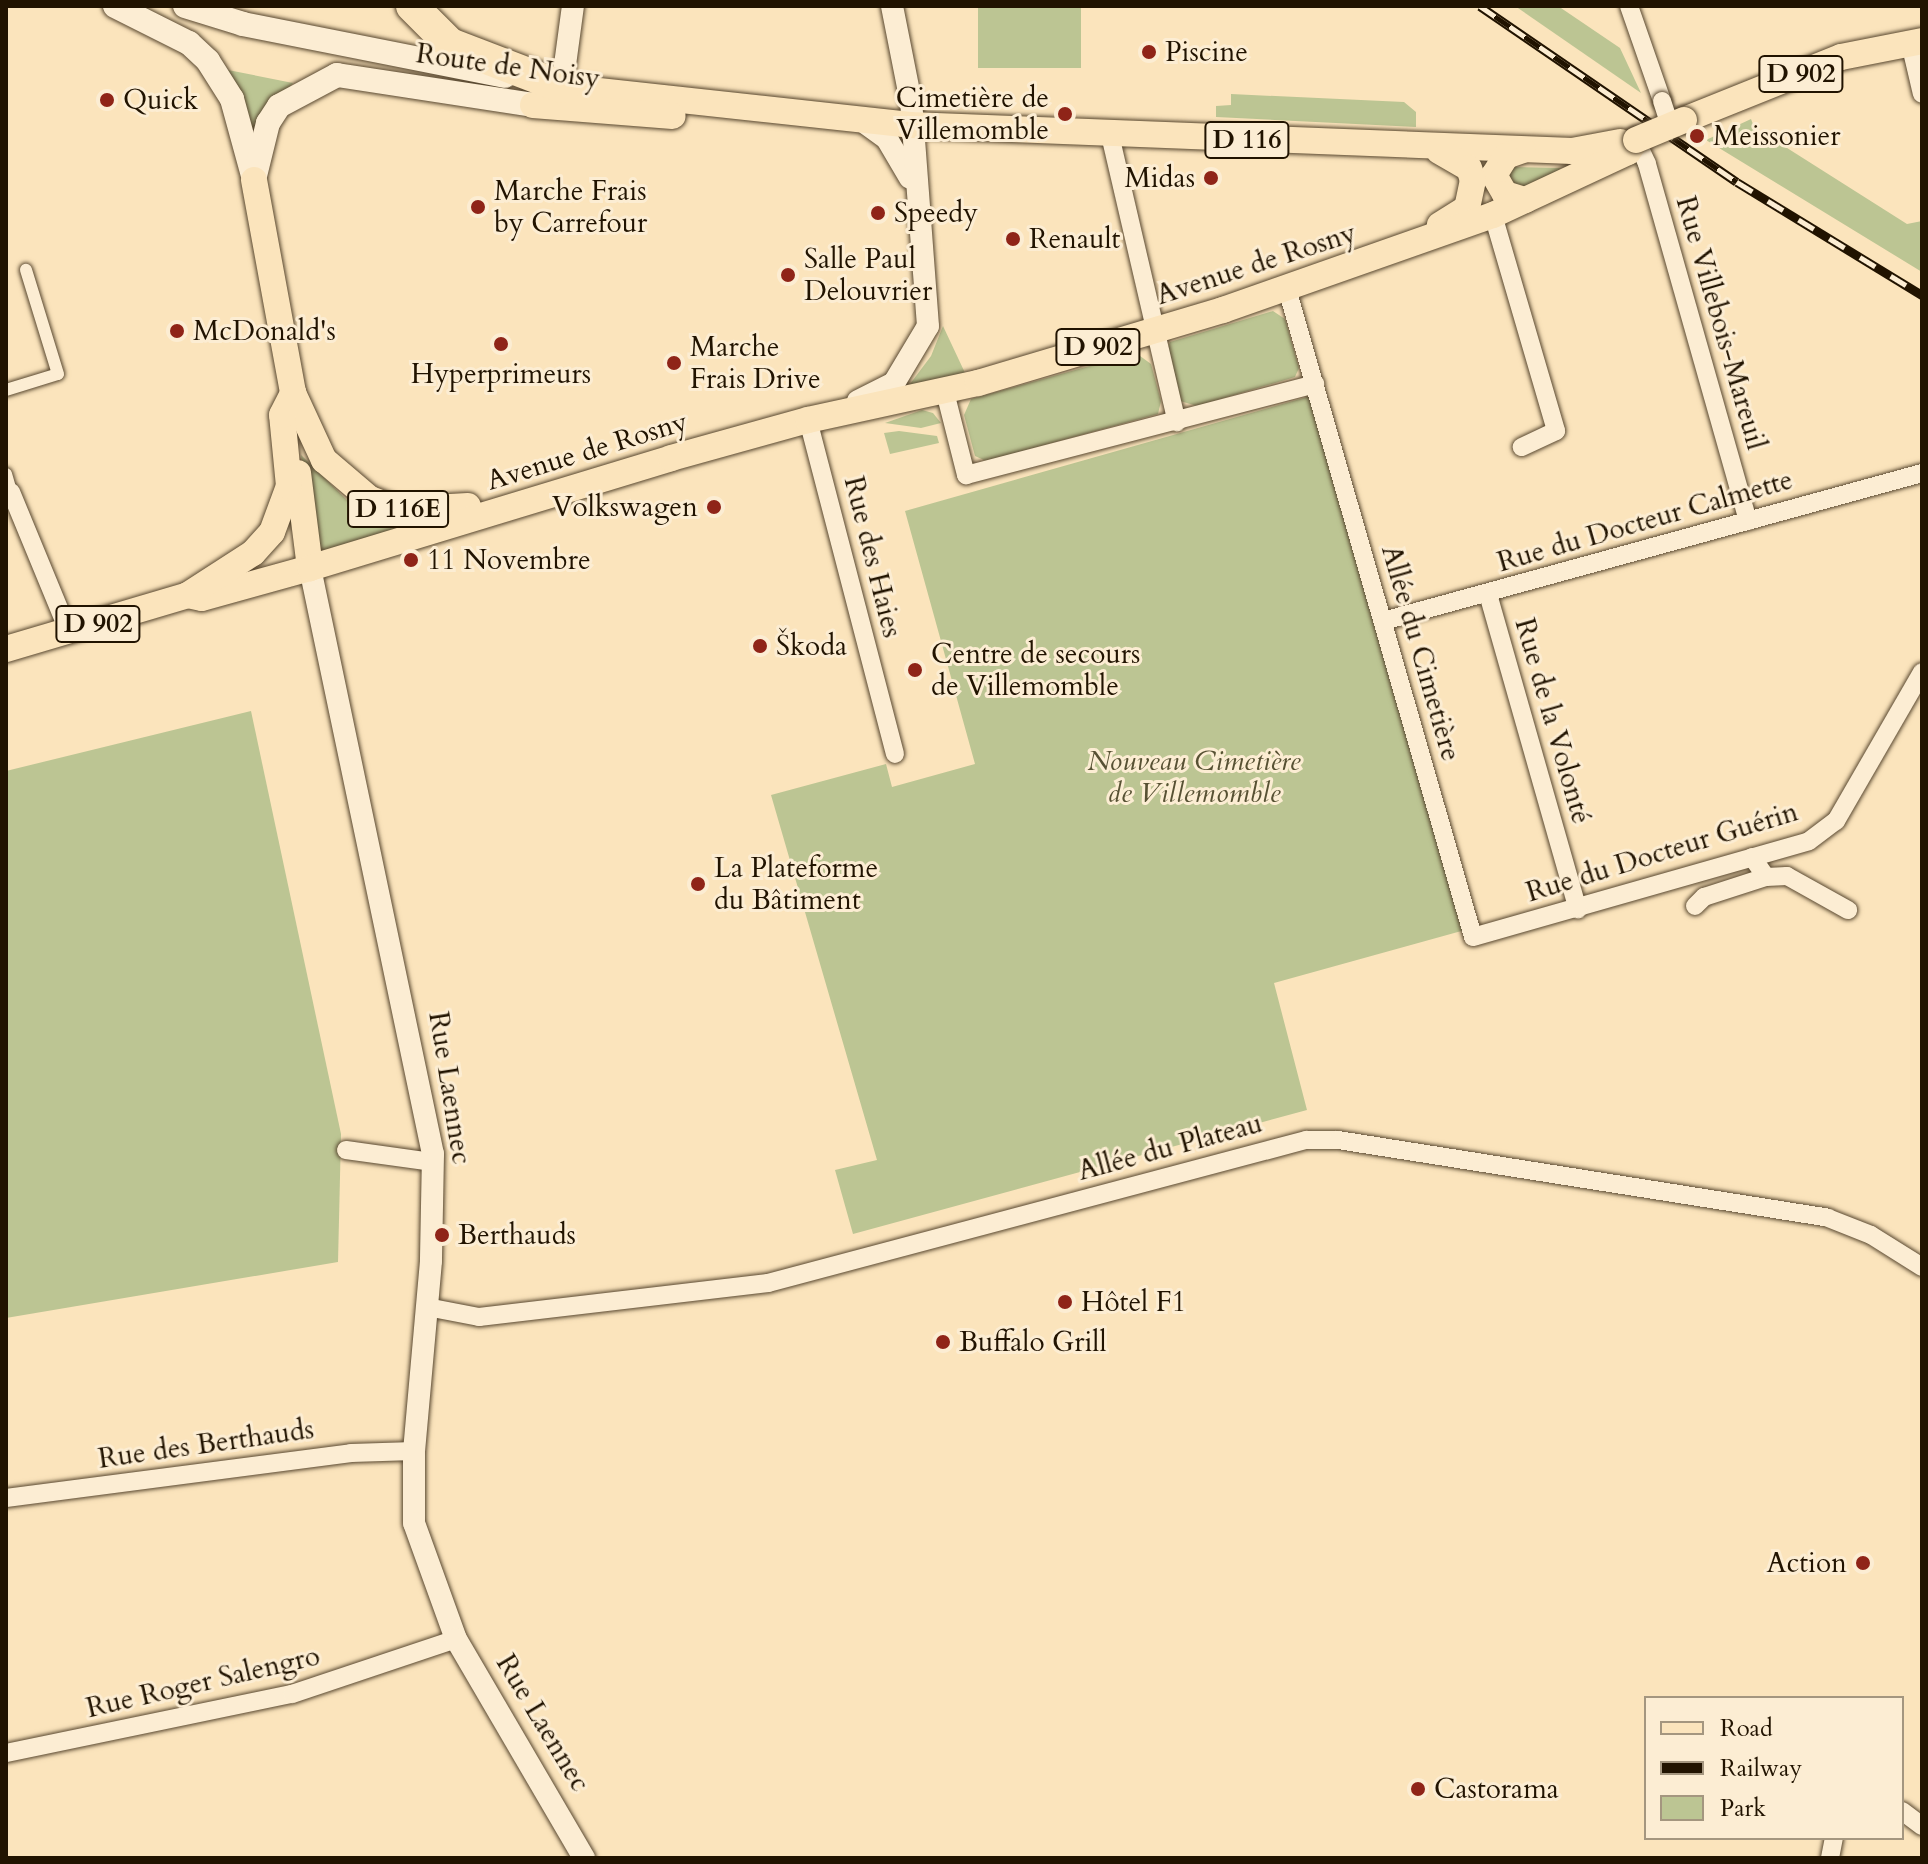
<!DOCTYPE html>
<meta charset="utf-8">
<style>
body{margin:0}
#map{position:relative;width:1928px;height:1864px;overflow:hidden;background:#fbe4bc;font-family:Cardo,serif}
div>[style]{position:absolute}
.green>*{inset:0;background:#bcc593;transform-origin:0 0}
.roads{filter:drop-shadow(0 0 2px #58472f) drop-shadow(0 0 2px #58472f)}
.pedestrian>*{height:12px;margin:-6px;padding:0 6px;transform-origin:6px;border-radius:6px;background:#fcedd3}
.minor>*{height:18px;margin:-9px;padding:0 9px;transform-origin:9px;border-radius:9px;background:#fcedd3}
.tertiary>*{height:22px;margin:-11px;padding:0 11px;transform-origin:11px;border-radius:11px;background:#fcedd3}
.secondary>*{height:24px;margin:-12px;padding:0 12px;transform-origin:12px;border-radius:12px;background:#fcedd3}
.primary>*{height:26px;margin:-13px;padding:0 13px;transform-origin:13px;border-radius:13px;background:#fbe4bc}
.motorway>*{height:32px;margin:-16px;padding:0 16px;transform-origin:16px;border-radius:16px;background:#fbe4bc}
.rail>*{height:9px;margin-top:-4.5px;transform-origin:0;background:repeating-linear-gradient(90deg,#fcedd3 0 18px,#211300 0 36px);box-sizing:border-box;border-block:2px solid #211300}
.bridges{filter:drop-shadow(0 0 2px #58472f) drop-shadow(0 0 2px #58472f)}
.minor-bridge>*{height:18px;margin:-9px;padding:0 9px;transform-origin:9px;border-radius:9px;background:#fcedd3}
.primary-bridge>*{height:26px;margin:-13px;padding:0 13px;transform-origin:13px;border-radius:13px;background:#fbe4bc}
.dots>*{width:22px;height:22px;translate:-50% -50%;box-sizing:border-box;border:4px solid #fcedd3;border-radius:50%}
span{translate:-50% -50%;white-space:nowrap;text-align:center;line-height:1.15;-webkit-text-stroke:6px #fcedd3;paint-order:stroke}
.shield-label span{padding:2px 6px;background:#fcedd3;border:2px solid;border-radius:6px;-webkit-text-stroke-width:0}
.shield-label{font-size:26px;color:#211300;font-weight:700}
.poi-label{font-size:28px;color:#211300}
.left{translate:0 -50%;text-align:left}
.right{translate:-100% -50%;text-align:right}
.street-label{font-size:28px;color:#211300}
.park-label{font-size:28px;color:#575133;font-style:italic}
.frame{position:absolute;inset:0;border:8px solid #211300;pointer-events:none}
.legend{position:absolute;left:1644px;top:1696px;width:260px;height:144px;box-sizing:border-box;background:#fcedd3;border:2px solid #a4967f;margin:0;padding:10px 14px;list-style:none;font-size:24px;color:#211300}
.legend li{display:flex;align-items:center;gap:16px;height:40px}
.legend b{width:40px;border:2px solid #a4967f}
</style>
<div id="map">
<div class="green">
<div style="left:978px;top:6px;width:103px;height:62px"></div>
<div style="clip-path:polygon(1515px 6px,1558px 6px,1620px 48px,1641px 93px)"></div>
<div style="clip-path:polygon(228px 70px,293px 83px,251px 135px,246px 108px)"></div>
<div style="clip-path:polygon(1231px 94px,1404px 102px,1416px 112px,1416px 127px,1216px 117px,1216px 106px,1231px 105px)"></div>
<div style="clip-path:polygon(1751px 119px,1754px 127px,1907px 224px,1922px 221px,1922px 272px,1706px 140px)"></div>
<div style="clip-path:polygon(1511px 167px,1560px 168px,1562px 172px,1517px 194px,1508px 171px)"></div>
<div style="clip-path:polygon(1273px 311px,1285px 319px,1299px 368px,1295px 377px,1197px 406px,1180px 401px,1166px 352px,1170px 342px)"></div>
<div style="clip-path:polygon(943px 326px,966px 375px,907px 388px,931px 356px)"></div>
<div style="clip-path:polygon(1136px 353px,1151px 364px,1161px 401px,1158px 414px,986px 461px,975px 456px,964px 415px,971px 399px)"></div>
<div style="clip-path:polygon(1314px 395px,1465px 930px,1274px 983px,1307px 1110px,853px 1234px,835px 1170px,877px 1160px,771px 795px,886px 764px,892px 787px,975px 764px,905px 511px)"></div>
<div style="clip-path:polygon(922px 410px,933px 413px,941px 423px,921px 428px,885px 423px)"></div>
<div style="clip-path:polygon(899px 431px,937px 436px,939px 443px,890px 454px,884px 433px)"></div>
<div style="clip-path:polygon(301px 455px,348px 501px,381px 519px,408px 525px,314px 557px)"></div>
<div style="clip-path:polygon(251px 711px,341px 1134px,338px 1262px,6px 1318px,6px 771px)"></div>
</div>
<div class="roads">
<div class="pedestrian">
<div style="left:6px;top:390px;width:54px;rotate:-17.1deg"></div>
<div style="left:58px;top:374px;width:109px;rotate:-107.1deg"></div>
<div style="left:6px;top:474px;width:19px;rotate:74deg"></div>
</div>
<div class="minor">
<div style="left:1629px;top:6px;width:101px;rotate:70.8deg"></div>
<div style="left:1910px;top:43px;width:52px;rotate:76.8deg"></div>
<div style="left:1110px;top:135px;width:295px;rotate:76.9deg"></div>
<div style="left:1636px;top:140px;width:26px;rotate:65deg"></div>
<div style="left:1647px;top:164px;width:371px;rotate:74.2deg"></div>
<div style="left:1493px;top:215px;width:225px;rotate:73.7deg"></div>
<div style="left:1556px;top:431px;width:38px;rotate:155deg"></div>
<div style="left:1287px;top:289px;width:674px;rotate:73.98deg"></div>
<div style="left:1473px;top:937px;width:349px;rotate:-15.9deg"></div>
<div style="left:1809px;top:841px;width:34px;rotate:-37deg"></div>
<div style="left:1836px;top:821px;width:172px;rotate:-60deg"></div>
<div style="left:945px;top:392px;width:86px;rotate:75.8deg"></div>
<div style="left:966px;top:475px;width:361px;rotate:-14.6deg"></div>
<div style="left:808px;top:420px;width:345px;rotate:75.4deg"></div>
<div style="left:11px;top:492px;width:152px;rotate:67.6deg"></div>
<div style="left:1488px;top:594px;width:328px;rotate:74.1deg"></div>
<div style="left:1383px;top:621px;width:559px;rotate:-15.35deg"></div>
<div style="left:1752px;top:857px;width:24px;rotate:55deg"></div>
<div style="left:1766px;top:877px;width:21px;rotate:-3deg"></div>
<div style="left:1787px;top:876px;width:70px;rotate:29.1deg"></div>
<div style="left:1695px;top:906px;width:13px;rotate:-45deg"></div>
<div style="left:1704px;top:897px;width:65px;rotate:-17.9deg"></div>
<div style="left:346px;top:1150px;width:88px;rotate:7.9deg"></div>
<div style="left:427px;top:1307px;width:53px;rotate:10.9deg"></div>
<div style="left:479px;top:1317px;width:291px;rotate:-6.7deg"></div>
<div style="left:768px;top:1283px;width:557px;rotate:-14.89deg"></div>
<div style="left:1306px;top:1140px;width:32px"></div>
<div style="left:1338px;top:1140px;width:496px;rotate:9deg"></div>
<div style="left:1828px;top:1218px;width:46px;rotate:21.6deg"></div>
<div style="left:1871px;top:1235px;width:60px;rotate:32.1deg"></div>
<div style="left:6px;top:1498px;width:348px;rotate:-7.4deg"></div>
<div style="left:351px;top:1453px;width:63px;rotate:-1.8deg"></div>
<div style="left:6px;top:1753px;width:292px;rotate:-11.7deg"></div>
<div style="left:292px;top:1694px;width:173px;rotate:-18.5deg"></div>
<div style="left:1902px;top:1811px;width:25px;rotate:37deg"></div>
<div style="left:1830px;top:1858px;width:20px;rotate:-79deg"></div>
</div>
<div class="tertiary">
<div style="left:553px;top:97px;width:13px;rotate:-48deg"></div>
<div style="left:562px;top:87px;width:82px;rotate:-82.3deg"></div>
<div style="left:864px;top:122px;width:29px;rotate:36deg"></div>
<div style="left:887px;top:139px;width:45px;rotate:59.5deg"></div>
<div style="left:858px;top:401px;width:40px;rotate:-26.6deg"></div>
<div style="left:894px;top:383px;width:66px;rotate:-59.2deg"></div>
<div style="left:928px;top:326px;width:225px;rotate:-94.3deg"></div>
<div style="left:911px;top:102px;width:98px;rotate:-101.2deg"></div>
<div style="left:310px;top:568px;width:599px;rotate:78.15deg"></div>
<div style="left:433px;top:1154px;width:107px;rotate:91.1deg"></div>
<div style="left:431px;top:1261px;width:191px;rotate:95.1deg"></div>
<div style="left:414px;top:1451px;width:72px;rotate:90deg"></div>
<div style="left:414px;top:1523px;width:123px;rotate:70.1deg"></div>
<div style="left:456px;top:1639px;width:254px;rotate:59.7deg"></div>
</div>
<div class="secondary">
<div style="left:115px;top:6px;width:83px;rotate:26.6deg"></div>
<div style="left:189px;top:43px;width:26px;rotate:43deg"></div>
<div style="left:208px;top:61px;width:45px;rotate:57.7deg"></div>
<div style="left:232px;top:99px;width:80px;rotate:74.7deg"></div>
<div style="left:185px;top:6px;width:61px;rotate:17.2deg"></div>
<div style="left:243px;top:24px;width:267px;rotate:11.2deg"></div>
<div style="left:254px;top:180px;width:59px;rotate:-76.2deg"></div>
<div style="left:268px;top:123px;width:20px;rotate:-57deg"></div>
<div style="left:279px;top:106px;width:66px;rotate:-28.1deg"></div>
<div style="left:337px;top:75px;width:198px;rotate:8.7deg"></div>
</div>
<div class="primary">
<div style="left:562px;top:87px;width:350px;rotate:6.2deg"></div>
<div style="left:910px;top:125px;width:663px;rotate:2.25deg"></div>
<div style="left:1572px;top:151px;width:49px;rotate:-10.6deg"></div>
<div style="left:533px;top:105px;width:140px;rotate:4.5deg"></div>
<div style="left:1684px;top:120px;width:169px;rotate:-21.9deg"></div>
<div style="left:1841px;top:57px;width:83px;rotate:-11.2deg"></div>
<div style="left:1523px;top:150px;width:18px;rotate:161deg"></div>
<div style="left:1506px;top:156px;width:22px;rotate:122deg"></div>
<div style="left:1494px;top:175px;width:22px;rotate:60deg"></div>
<div style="left:1505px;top:194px;width:21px;rotate:17deg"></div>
<div style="left:1439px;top:151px;width:34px;rotate:30deg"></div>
<div style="left:1469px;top:168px;width:13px;rotate:72deg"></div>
<div style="left:1473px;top:180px;width:29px;rotate:102deg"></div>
<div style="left:1467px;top:208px;width:32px;rotate:148deg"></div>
<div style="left:254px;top:180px;width:217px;rotate:79.6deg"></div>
<div style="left:293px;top:393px;width:17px;rotate:97deg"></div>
<div style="left:293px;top:393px;width:74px;rotate:65.2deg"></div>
<div style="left:324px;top:460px;width:60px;rotate:40.3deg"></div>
<div style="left:370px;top:499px;width:30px;rotate:21deg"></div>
<div style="left:398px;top:510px;width:70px;rotate:-3.3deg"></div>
<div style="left:298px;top:473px;width:96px;rotate:82.8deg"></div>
<div style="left:188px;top:595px;width:14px;rotate:12deg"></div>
<div style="left:202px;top:598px;width:112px;rotate:-15.5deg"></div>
<div style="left:310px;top:568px;width:377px;rotate:-16.9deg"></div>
<div style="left:671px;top:458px;width:142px;rotate:-15.5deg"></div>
<div style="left:808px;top:420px;width:174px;rotate:-12.3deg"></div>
<div style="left:978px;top:383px;width:256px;rotate:-16.6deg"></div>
<div style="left:1223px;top:310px;width:286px;rotate:-19.4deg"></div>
<div style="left:1493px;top:215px;width:149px;rotate:-25deg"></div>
<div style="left:1628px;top:152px;width:14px;rotate:-56deg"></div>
<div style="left:6px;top:649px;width:190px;rotate:-16.5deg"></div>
<div style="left:188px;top:595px;width:77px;rotate:-32.9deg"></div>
<div style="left:253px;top:553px;width:28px;rotate:-48deg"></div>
<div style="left:272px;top:532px;width:49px;rotate:-69.7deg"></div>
<div style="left:289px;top:486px;width:71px;rotate:-95.6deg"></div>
<div style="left:282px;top:415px;width:25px;rotate:-63deg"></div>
</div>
<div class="motorway">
<div style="left:412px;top:6px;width:54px;rotate:45deg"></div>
<div style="left:450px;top:44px;width:120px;rotate:21deg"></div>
</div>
</div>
<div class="rail">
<div style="left:1480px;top:6px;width:311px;rotate:34.4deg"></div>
<div style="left:1737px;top:182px;width:217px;rotate:31.4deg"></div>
</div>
<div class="bridges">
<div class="minor-bridge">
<div style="left:1662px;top:101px;width:26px;rotate:72deg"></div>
</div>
<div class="primary-bridge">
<div style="left:1636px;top:140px;width:52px;rotate:-22.6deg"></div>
</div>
</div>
<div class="dots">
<div style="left:1149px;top:52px;background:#8f2418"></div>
<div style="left:107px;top:100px;background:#8f2418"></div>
<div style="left:1065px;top:114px;background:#8f2418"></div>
<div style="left:1697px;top:136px;background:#8f2418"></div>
<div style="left:1211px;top:178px;background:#8f2418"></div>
<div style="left:478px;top:207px;background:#8f2418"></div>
<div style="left:878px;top:213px;background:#8f2418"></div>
<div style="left:1013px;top:239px;background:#8f2418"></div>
<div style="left:788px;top:275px;background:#8f2418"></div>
<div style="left:177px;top:331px;background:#8f2418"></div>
<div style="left:501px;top:344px;background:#8f2418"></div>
<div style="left:674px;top:363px;background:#8f2418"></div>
<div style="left:714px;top:507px;background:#8f2418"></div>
<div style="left:411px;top:560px;background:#8f2418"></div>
<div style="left:760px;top:646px;background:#8f2418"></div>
<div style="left:915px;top:670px;background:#8f2418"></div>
<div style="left:698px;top:884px;background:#8f2418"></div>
<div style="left:442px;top:1235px;background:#8f2418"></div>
<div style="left:1065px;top:1302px;background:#8f2418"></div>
<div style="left:943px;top:1342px;background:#8f2418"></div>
<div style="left:1863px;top:1563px;background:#8f2418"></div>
<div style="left:1418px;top:1789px;background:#8f2418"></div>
</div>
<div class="shield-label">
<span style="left:1801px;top:74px">D 902</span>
<span style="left:1247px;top:140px">D 116</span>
<span style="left:1098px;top:347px">D 902</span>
<span style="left:398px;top:509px">D 116E</span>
<span style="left:98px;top:624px">D 902</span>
</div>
<div class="poi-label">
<span class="left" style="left:1165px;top:52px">Piscine</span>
<span class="right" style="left:1049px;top:114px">Cimetière de<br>Villemomble</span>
<span class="left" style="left:123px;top:100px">Quick</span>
<span class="left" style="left:1713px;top:136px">Meissonier</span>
<span class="right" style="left:1195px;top:178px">Midas</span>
<span class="left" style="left:494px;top:207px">Marche Frais<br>by Carrefour</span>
<span class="left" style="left:894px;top:213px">Speedy</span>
<span class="left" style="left:1029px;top:239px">Renault</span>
<span class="left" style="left:804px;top:275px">Salle Paul<br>Delouvrier</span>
<span class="left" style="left:193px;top:331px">McDonald's</span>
<span class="left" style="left:690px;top:363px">Marche<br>Frais Drive</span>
<span style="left:501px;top:374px">Hyperprimeurs</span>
<span class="right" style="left:698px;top:507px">Volkswagen</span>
<span class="left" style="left:427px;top:560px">11 Novembre</span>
<span class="left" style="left:776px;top:646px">Škoda</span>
<span class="left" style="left:931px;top:670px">Centre de secours<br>de Villemomble</span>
<span class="left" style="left:714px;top:884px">La Plateforme<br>du Bâtiment</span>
<span class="left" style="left:458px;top:1235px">Berthauds</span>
<span class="left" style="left:1081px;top:1302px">Hôtel F1</span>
<span class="left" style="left:959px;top:1342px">Buffalo Grill</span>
<span class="right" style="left:1847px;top:1563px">Action</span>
<span class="left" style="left:1434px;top:1789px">Castorama</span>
</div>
<div class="street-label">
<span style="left:508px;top:66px;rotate:8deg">Route de Noisy</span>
<span style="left:1256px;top:264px;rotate:-18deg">Avenue de Rosny</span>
<span style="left:1721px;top:323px;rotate:74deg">Rue Villebois-Mareuil</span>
<span style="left:587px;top:451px;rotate:-17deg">Avenue de Rosny</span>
<span style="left:1645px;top:521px;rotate:-16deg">Rue du Docteur Calmette</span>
<span style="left:873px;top:557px;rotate:76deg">Rue des Haies</span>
<span style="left:1421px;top:653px;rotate:74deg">Allée du Cimetière</span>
<span style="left:1553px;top:721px;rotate:74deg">Rue de la Volonté</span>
<span style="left:1662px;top:852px;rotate:-17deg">Rue du Docteur Guérin</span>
<span style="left:450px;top:1088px;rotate:81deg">Rue Laennec</span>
<span style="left:1170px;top:1147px;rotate:-15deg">Allée du Plateau</span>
<span style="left:206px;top:1444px;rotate:-8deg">Rue des Berthauds</span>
<span style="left:203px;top:1682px;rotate:-13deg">Rue Roger Salengro</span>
<span style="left:543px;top:1723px;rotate:59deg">Rue Laennec</span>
</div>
<div class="park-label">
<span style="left:1194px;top:777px">Nouveau Cimetière<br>de Villemomble</span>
</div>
<div class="frame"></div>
<ul class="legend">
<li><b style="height:10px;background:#fbe4bc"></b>Road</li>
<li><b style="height:10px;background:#211300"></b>Railway</li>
<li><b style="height:22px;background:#bcc593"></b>Park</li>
</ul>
</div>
